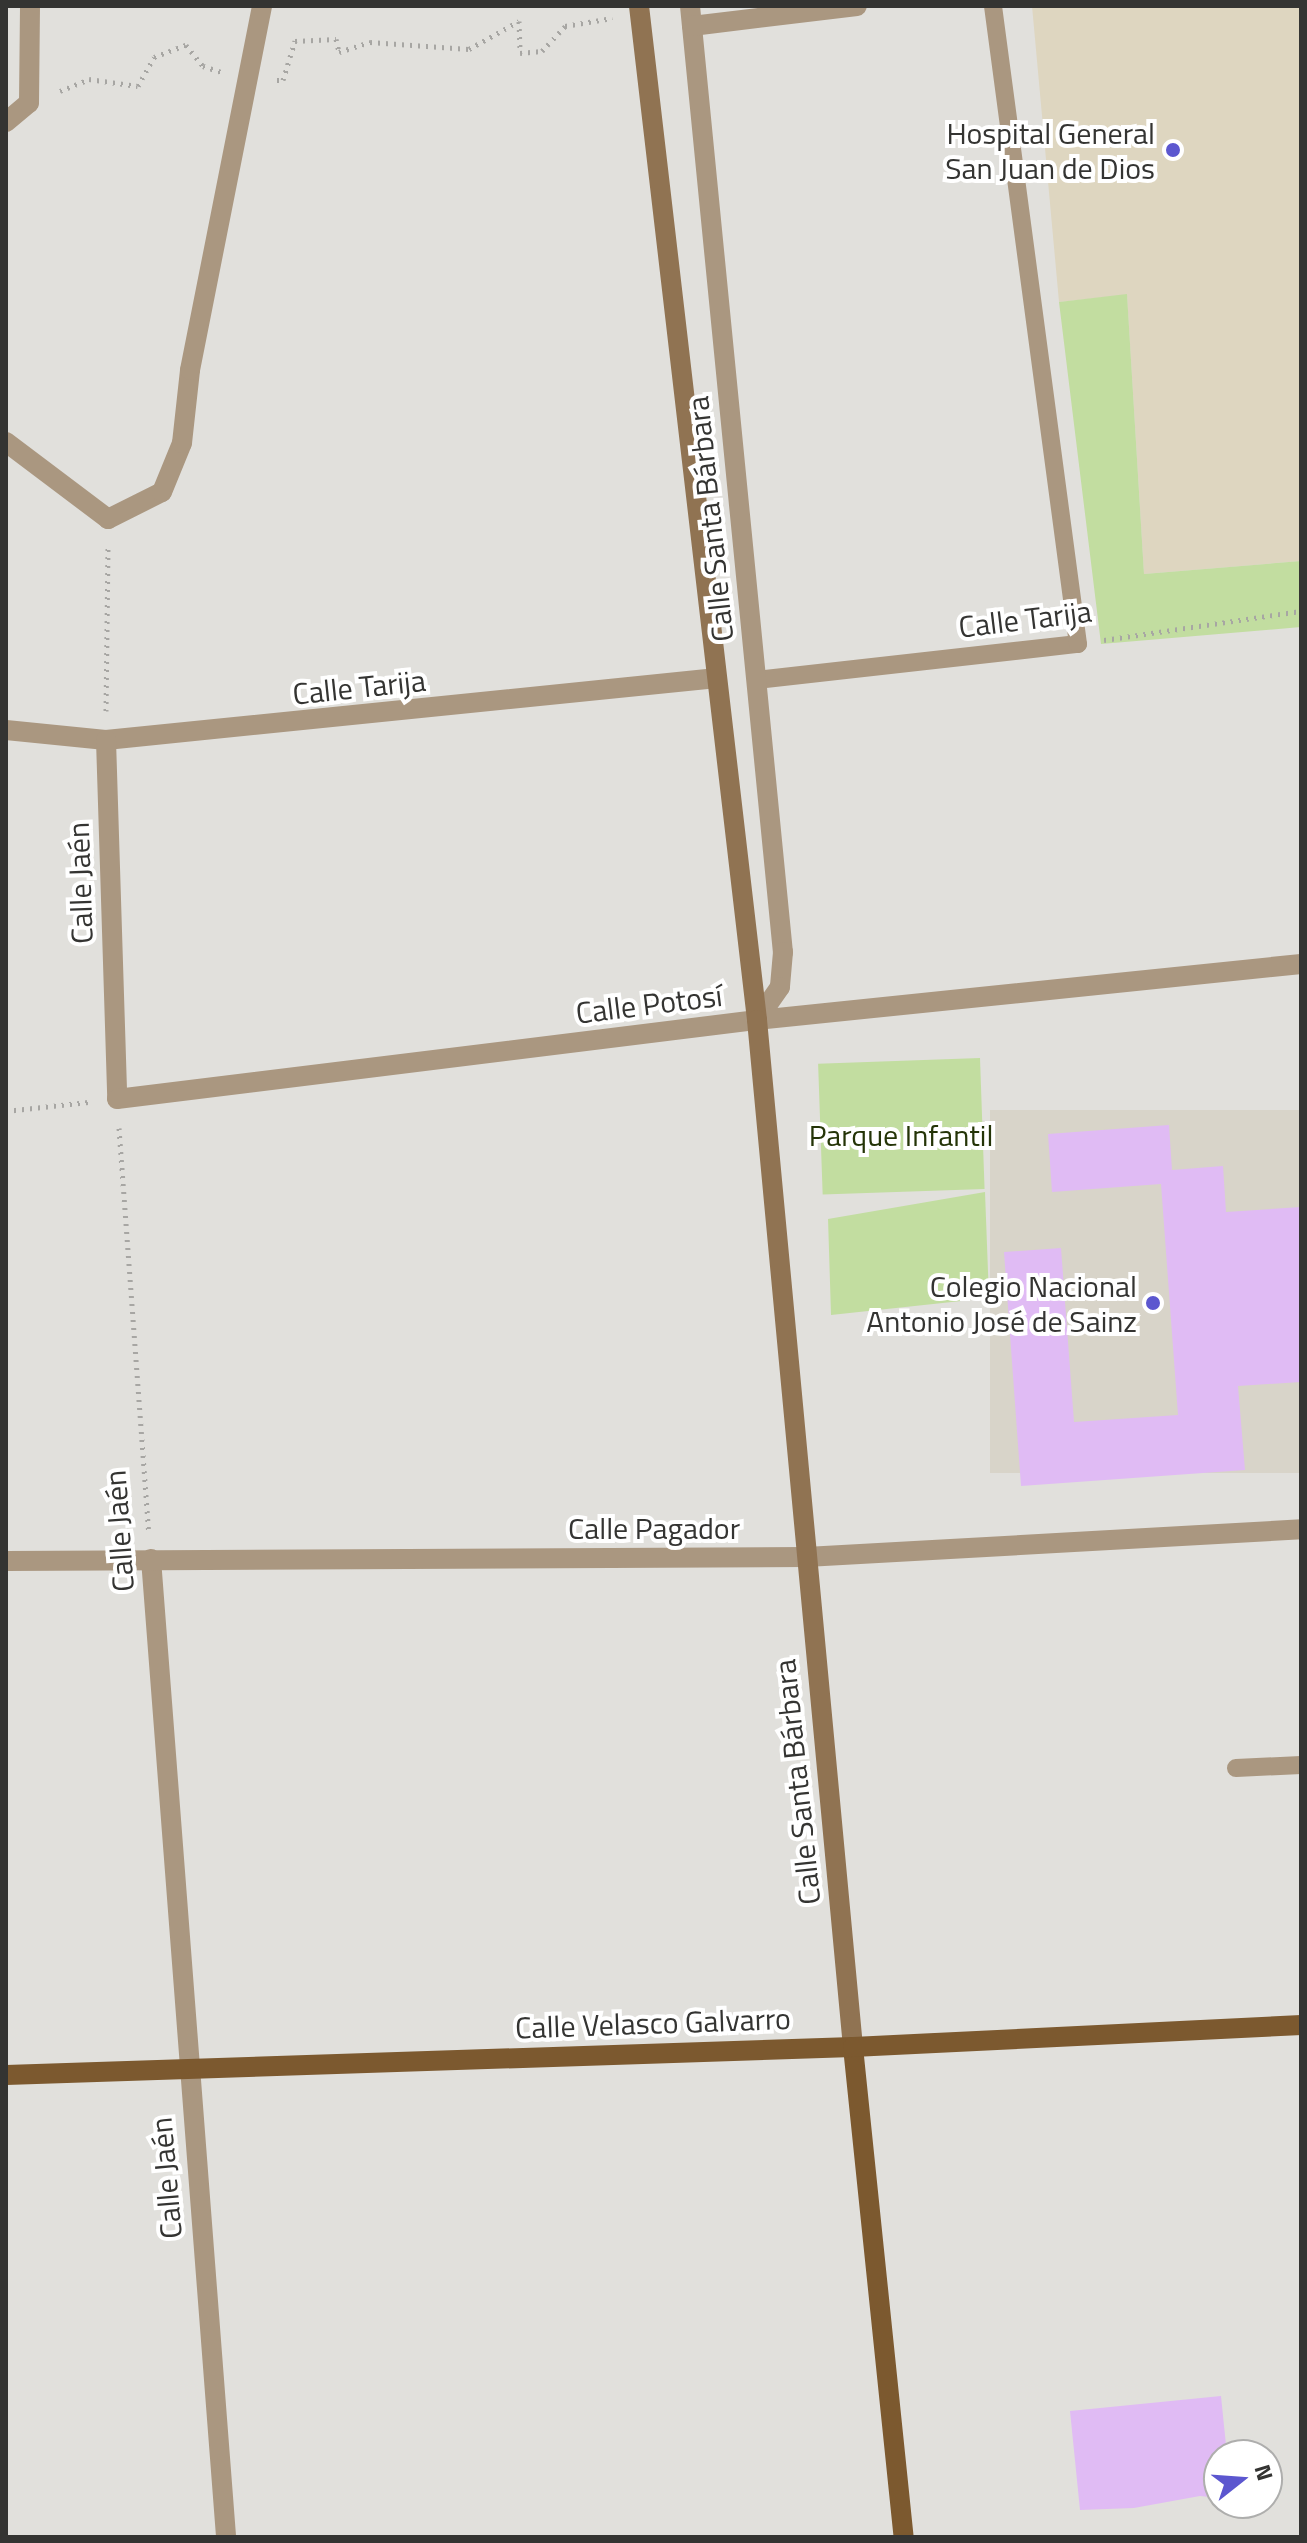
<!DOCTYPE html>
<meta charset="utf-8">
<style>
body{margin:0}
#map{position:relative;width:1307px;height:2543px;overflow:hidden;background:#e1e0dc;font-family:"Titillium Web",sans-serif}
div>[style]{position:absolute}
.built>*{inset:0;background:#d8d4c9;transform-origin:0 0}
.medical>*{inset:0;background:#ded6c0}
.green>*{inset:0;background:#c2dda0;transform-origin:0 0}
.building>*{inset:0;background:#e0bbf4}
.path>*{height:5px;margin-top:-2.5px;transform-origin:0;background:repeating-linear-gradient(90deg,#a7a6a3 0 2px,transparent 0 8px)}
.lane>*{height:18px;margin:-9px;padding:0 9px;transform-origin:9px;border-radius:9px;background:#aa9780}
.street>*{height:20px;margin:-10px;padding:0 10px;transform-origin:10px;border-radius:10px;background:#aa9780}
.secondary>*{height:20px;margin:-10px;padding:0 10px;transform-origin:10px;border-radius:10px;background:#907352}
.primary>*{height:20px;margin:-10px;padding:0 10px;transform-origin:10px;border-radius:10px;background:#7c592f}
.dots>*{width:22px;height:22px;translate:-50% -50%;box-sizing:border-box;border:4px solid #fff;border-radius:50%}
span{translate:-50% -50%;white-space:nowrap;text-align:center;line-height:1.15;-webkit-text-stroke:8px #fff;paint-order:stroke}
.poi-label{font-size:30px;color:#343432}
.right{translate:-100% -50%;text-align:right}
.street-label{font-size:30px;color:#343432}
.park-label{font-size:30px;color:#243407}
.frame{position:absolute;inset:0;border:8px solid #343432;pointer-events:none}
.north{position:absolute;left:1203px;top:2439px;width:80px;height:80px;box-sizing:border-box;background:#fff;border:2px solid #aeaead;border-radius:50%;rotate:73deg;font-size:22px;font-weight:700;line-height:32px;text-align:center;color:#343432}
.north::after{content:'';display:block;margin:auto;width:28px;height:36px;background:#5c57cf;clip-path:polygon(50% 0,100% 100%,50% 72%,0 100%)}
</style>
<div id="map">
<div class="built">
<div style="left:1301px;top:1110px;width:363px;height:311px;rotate:90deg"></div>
</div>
<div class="medical">
<div style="clip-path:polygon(1032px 6px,1301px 6px,1301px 561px,1144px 574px,1127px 295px,1059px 302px)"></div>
</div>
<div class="green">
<div style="clip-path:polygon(1127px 294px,1144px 574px,1301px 561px,1301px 627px,1101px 644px,1059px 302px)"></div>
<div style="left:980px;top:1058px;width:131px;height:162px;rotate:88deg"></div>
<div style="clip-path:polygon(985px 1192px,989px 1298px,831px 1315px,828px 1219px)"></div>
</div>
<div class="building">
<div style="clip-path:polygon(1169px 1125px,1172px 1170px,1223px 1166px,1226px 1212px,1301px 1207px,1301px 1382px,1238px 1386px,1245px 1470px,1021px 1486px,1004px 1252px,1061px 1248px,1074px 1422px,1178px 1415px,1161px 1184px,1052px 1192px,1048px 1134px)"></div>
<div style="clip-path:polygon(1221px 2396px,1227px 2455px,1219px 2455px,1219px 2498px,1200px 2496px,1134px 2508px,1080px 2510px,1070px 2411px)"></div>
</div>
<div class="path">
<div style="left:277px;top:80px;width:6px"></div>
<div style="left:283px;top:80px;width:41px;rotate:-72.9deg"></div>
<div style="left:295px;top:41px;width:41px;rotate:-2.8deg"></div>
<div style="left:336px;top:39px;width:13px;rotate:77deg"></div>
<div style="left:339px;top:52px;width:33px;rotate:-18deg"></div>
<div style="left:370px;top:42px;width:99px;rotate:4deg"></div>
<div style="left:469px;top:49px;width:57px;rotate:-29.2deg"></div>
<div style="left:519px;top:21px;width:32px;rotate:88deg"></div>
<div style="left:520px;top:53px;width:22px;rotate:-5deg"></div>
<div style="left:542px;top:51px;width:34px;rotate:-47deg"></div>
<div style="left:565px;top:26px;width:48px;rotate:-9.7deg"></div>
<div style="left:60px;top:91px;width:31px;rotate:-22deg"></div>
<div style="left:89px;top:79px;width:49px;rotate:8.1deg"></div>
<div style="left:138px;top:86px;width:33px;rotate:-61deg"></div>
<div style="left:154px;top:57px;width:34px;rotate:-21deg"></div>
<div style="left:186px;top:45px;width:27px;rotate:51deg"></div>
<div style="left:203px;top:66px;width:19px;rotate:18deg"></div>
<div style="left:1104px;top:640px;width:199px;rotate:-8.4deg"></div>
<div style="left:106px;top:711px;width:166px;rotate:-89.3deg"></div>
<div style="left:6px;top:1111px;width:83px;rotate:-6.2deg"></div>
<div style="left:119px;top:1128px;width:406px;rotate:85.8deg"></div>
</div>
<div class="lane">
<div style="left:756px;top:680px;width:324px;rotate:-6.4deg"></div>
<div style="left:1078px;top:644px;width:644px;rotate:-97.59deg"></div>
<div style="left:1236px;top:1768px;width:65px;rotate:-2.6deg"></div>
</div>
<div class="street">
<div style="left:690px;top:6px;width:951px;rotate:84.39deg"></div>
<div style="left:783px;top:952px;width:35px;rotate:95deg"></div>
<div style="left:780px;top:987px;width:40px;rotate:124.9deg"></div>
<div style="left:692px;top:26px;width:166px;rotate:-6.9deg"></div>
<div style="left:6px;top:122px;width:30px;rotate:-40deg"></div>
<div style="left:29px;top:103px;width:97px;rotate:-89.4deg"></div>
<div style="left:6px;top:442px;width:128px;rotate:37deg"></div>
<div style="left:108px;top:519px;width:60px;rotate:-26.6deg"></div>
<div style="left:162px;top:492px;width:53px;rotate:-67.8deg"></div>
<div style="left:182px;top:443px;width:73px;rotate:-83.7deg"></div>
<div style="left:190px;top:370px;width:371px;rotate:-78.8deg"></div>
<div style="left:6px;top:730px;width:100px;rotate:5.7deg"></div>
<div style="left:106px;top:740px;width:614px;rotate:-5.79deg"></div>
<div style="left:106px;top:740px;width:359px;rotate:88.2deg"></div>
<div style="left:117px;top:1099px;width:645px;rotate:-7.04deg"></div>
<div style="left:757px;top:1020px;width:547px;rotate:-5.88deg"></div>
<div style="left:151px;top:1559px;width:981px;rotate:85.61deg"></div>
<div style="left:6px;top:1561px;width:800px;rotate:-0.29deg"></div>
<div style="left:806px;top:1557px;width:496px;rotate:-3.2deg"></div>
</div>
<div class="secondary">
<div style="left:639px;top:6px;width:1021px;rotate:83.36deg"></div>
<div style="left:757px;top:1020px;width:1031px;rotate:84.66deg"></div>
</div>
<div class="primary">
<div style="left:853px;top:2047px;width:493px;rotate:84.1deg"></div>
<div style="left:6px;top:2075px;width:847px;rotate:-1.89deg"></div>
<div style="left:853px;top:2047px;width:449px;rotate:-2.8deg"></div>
</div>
<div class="dots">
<div style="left:1173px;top:150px;background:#5c57cf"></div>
<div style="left:1153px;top:1303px;background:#5c57cf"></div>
</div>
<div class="poi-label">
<span class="right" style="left:1155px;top:150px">Hospital General<br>San Juan de Dios</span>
<span class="right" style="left:1137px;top:1303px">Colegio Nacional<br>Antonio José de Sainz</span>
</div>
<div class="street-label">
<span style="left:710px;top:519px;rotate:-96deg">Calle Santa Bárbara</span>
<span style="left:1025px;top:619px;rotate:-7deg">Calle Tarija</span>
<span style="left:359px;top:687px;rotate:-6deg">Calle Tarija</span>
<span style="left:80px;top:883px;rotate:-92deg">Calle Jaén</span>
<span style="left:649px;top:1004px;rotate:-7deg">Calle Potosí</span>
<span style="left:654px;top:1528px">Calle Pagador</span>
<span style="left:119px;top:1531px;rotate:-94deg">Calle Jaén</span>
<span style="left:797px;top:1782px;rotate:-96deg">Calle Santa Bárbara</span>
<span style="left:653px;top:2023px;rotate:-2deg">Calle Velasco Galvarro</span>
<span style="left:166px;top:2178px;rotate:-95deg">Calle Jaén</span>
</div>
<div class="park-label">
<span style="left:901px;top:1135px">Parque Infantil</span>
</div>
<div class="frame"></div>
<div class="north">N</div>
</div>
